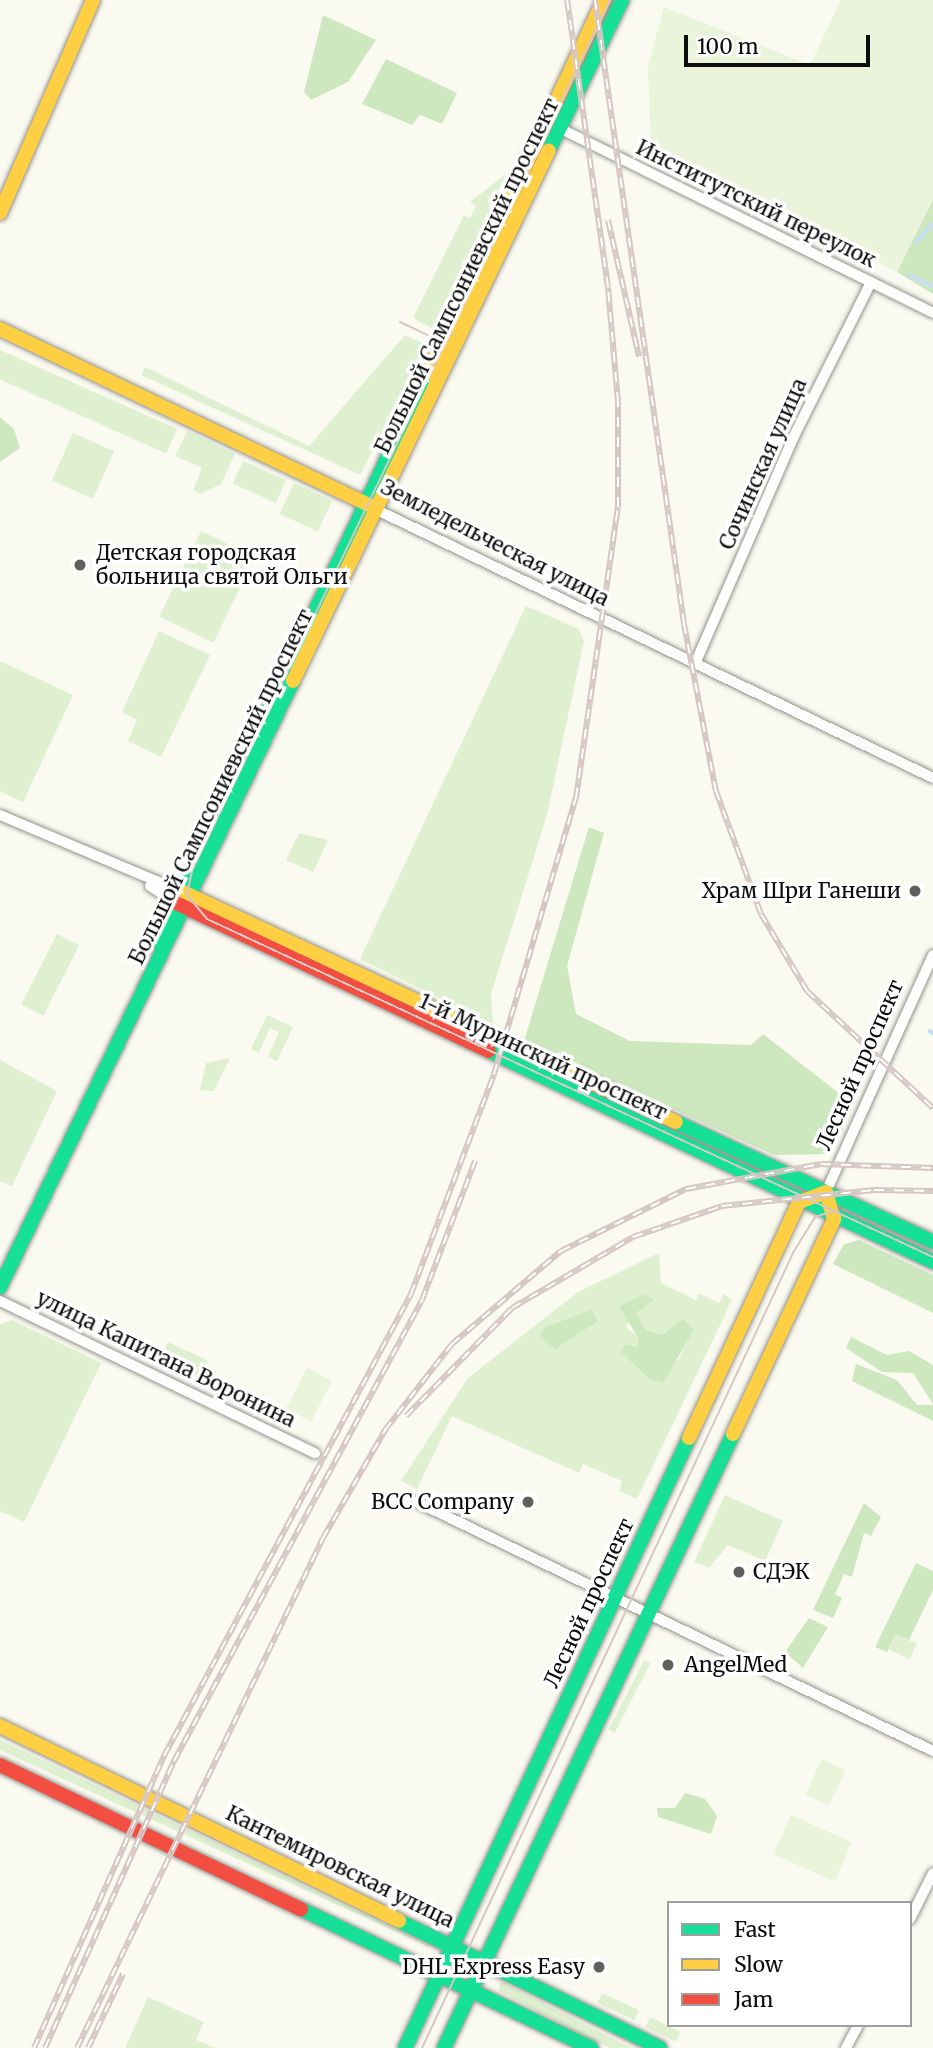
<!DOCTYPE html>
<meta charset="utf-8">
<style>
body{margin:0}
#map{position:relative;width:933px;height:2048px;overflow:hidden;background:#fafaf0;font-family:Merriweather,serif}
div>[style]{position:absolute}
.green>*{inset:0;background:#def0d0;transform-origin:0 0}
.forest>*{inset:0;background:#cde8be}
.pitch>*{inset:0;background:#e9f4da;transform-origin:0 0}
.stream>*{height:3.5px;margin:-1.75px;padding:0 1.75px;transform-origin:1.75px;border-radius:1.75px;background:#c7ddf4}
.roads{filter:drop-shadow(0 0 2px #93938f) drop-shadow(0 0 2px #93938f)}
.street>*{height:10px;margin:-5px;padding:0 5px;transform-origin:5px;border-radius:5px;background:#fefefd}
.fast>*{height:14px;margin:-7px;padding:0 7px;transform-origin:7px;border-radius:7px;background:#16e098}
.slow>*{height:14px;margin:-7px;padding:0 7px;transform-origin:7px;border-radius:7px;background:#ffcf43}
.jam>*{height:14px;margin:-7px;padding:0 7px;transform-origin:7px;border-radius:7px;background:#f24e42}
.tram>*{height:2px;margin:-1px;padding:0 1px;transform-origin:1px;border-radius:1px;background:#d6c7c3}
.rail>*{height:6px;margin-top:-3px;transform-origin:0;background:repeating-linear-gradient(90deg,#fff 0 10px,#d6c7c3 0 20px);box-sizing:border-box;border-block:2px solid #d6c7c3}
.dots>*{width:19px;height:19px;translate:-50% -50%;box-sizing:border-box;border:4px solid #fff;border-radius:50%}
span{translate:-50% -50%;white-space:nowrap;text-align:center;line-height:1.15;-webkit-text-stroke:7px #fff;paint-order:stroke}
.street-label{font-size:21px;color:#0c0c0c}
.poi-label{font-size:21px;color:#0c0c0c}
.left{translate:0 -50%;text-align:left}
.right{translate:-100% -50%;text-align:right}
.legend{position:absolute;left:667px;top:1901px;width:245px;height:126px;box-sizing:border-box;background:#fff;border:2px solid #9e9e9e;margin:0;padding:9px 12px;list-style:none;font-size:21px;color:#0c0c0c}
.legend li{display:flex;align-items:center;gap:14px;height:35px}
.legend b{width:35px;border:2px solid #9e9e9e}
.scale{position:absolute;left:684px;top:35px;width:186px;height:32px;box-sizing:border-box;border:4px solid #0c0c0c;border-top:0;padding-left:9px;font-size:21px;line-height:24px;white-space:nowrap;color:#0c0c0c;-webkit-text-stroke:5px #fff;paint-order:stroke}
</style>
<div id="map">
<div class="green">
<div style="clip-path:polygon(506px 174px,435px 330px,413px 318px,464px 215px,470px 218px,476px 206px,470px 202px)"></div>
<div style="clip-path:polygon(405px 335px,428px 345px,360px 475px,141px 375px,145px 367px,309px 446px)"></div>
<div style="left:0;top:350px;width:194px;height:27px;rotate:24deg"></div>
<div style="clip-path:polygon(187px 431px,235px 454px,221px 484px,201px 494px,193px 490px,202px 468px,175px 456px)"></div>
<div style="left:73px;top:433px;width:45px;height:52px;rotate:24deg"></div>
<div style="left:243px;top:461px;width:47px;height:25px;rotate:24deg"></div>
<div style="left:294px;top:483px;width:42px;height:34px;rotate:25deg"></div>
<div style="left:201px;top:531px;width:60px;height:95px;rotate:26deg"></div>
<div style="clip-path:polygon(526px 606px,579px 629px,584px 641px,547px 815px,491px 994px,493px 1024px,360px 959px)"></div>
<div style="clip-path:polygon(159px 631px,210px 655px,161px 757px,128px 741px,137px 720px,122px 712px)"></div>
<div style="clip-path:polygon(0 661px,73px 695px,23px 802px,0 791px)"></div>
<div style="clip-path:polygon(299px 833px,328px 840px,313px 872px,286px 860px)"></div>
<div style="left:57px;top:934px;width:25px;height:79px;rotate:27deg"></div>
<div style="clip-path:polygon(267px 1015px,293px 1027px,277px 1061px,268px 1057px,279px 1032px,270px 1028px,259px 1053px,251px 1049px)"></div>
<div style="clip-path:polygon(230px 1058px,214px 1091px,200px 1090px,206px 1063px)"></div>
<div style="clip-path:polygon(0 1060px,57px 1091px,12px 1186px,0 1181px)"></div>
<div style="clip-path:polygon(evenodd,659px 1253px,661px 1283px,696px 1300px,699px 1293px,719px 1303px,724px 1294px,732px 1300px,637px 1499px,619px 1491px,622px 1481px,583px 1464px,579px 1473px,452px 1416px,417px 1489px,401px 1481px,468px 1378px,578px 1292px,659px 1253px,643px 1294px,653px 1300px,636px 1313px,646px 1330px,662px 1335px,683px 1319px,688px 1339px,679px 1359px,648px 1378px,639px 1338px,626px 1327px,643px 1294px)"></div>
<div style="clip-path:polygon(12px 1320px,101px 1363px,24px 1522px,0 1511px,0 1324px)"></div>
<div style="left:168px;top:1342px;width:44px;height:23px;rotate:25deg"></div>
<div style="clip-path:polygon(725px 1495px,783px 1521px,765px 1561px,728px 1545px,709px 1568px,694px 1562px)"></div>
<div style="left:896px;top:1634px;width:23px;height:17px;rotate:25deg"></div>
<div style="left:644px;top:1660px;width:7px;height:78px;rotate:27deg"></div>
<div style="clip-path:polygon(0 1740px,429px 1945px,429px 1947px,0 1750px)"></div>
<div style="clip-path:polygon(500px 1982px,504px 1983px,631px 2048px,610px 2048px,586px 2037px,499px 1991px)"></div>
<div style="left:602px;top:1993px;width:41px;height:11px;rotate:25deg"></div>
<div style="clip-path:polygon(148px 1997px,204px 2022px,196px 2040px,216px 2048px,125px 2048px)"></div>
<div style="left:650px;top:2017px;width:34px;height:11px;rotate:26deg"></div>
</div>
<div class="forest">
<div style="clip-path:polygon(323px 15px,376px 40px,348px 82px,311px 100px,304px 92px)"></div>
<div style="clip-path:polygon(386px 59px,457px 93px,442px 124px,420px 115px,412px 125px,362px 104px)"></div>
<div style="clip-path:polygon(933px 199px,933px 294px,897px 272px)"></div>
<div style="clip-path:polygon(0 417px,14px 429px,20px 448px,0 462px)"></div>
<div style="clip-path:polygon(589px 827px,604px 833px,567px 966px,576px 1014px,630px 1041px,751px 1045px,763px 1034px,854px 1105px,831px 1154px,774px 1155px,524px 1041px)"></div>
<div style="clip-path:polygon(859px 1240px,933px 1275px,933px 1313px,833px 1264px,844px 1244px)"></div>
<div style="clip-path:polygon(643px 1294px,654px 1300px,636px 1313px,646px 1330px,662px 1335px,683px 1319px,694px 1330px,663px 1383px,648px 1378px,621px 1352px,625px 1344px,637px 1347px,639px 1339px,619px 1307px)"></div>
<div style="clip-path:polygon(591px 1310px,598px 1321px,555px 1349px,540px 1337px,543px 1328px)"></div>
<div style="clip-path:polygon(851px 1337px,887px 1355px,909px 1351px,933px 1365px,933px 1404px,913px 1373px,882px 1372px,846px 1348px)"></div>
<div style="clip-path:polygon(856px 1364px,897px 1380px,917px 1405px,933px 1405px,933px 1421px,852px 1381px)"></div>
<div style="clip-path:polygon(864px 1503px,881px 1517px,871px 1536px,864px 1533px,852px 1577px,844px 1574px,835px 1594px,842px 1598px,833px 1618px,813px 1610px)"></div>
<div style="clip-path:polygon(916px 1563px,933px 1571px,933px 1590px,909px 1640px,896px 1634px,887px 1652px,875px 1647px)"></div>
<div style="clip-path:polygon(809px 1618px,828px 1627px,803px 1668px,785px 1652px)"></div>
<div style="clip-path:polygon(685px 1793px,705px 1799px,717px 1816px,711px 1834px,658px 1817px,657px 1808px,675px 1808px)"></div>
</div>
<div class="pitch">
<div style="clip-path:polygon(841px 0,933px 0,933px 199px,897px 272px,651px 145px,648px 66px,664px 7px,810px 65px)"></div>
<div style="left:307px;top:1368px;width:28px;height:46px;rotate:27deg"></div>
<div style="left:822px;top:1759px;width:26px;height:39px;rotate:25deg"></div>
<div style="left:791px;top:1815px;width:67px;height:43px;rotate:24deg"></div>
</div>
<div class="stream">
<div style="left:916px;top:242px;width:25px;rotate:-47deg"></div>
<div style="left:909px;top:275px;width:26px;rotate:25deg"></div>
<div style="left:930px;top:1031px;width:4px;rotate:34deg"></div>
</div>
<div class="roads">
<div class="street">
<div style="left:561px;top:129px;width:415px;rotate:26.3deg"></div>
<div style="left:377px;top:510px;width:617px;rotate:25.73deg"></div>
<div style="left:695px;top:664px;width:249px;rotate:-66.5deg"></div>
<div style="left:794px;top:436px;width:172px;rotate:-63.4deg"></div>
<div style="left:0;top:815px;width:195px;rotate:22.9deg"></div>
<div style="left:150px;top:886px;width:31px;rotate:33deg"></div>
<div style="left:826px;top:1192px;width:260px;rotate:-65.7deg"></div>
<div style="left:0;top:1301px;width:350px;rotate:25.8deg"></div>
<div style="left:417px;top:1502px;width:573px;rotate:25.76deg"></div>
<div style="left:910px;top:1919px;width:51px;rotate:-63.4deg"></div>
<div style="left:846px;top:2048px;width:26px;rotate:-62deg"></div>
</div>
<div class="fast">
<div style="left:549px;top:150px;width:167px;rotate:-64deg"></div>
<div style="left:159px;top:942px;width:628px;rotate:-64.74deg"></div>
<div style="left:489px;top:1051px;width:492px;rotate:25.4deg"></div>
<div style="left:676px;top:1122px;width:284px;rotate:25deg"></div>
<div style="left:0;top:1287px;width:673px;rotate:-64.2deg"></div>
<div style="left:301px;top:1909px;width:322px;rotate:25.6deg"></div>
<div style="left:399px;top:1921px;width:290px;rotate:25.9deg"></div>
<div style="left:405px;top:2048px;width:673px;rotate:-65.03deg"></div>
<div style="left:444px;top:2048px;width:679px;rotate:-64.79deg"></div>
</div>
<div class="slow">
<div style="left:0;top:213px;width:232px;rotate:-66.4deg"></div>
<div style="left:0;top:329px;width:414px;rotate:25.5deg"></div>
<div style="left:427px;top:374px;width:414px;rotate:-64.7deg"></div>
<div style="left:293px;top:681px;width:589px;rotate:-64.26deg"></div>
<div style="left:181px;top:891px;width:546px;rotate:25.02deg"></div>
<div style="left:733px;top:1434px;width:238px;rotate:-64.8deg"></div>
<div style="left:834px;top:1219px;width:28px;rotate:-107deg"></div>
<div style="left:689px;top:1438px;width:260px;rotate:-65deg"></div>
<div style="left:799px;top:1202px;width:29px;rotate:-20deg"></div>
<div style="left:0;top:1726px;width:444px;rotate:26deg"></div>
</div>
<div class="jam">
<div style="left:176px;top:903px;width:346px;rotate:25.3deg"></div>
<div style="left:0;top:1765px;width:334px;rotate:25.6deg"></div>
</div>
</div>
<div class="tram">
<div style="left:610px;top:0;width:966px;rotate:115.64deg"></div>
<div style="left:192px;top:871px;width:25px;rotate:102deg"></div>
<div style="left:187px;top:895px;width:31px;rotate:50deg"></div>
<div style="left:207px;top:919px;width:801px;rotate:24.97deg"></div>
<div style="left:400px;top:322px;width:35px;rotate:25deg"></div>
<div style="left:432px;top:337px;width:22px;rotate:-8deg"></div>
<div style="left:422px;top:2048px;width:880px;rotate:-64.98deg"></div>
<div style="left:794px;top:1251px;width:40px;rotate:-58deg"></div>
<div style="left:815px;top:1217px;width:22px;rotate:-18deg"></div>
</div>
<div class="rail">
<div style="left:595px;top:0;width:630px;rotate:81.88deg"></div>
<div style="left:684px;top:624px;width:170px;rotate:79.2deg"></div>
<div style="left:716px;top:791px;width:131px;rotate:69.9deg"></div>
<div style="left:761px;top:914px;width:90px;rotate:59.1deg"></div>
<div style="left:807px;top:991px;width:172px;rotate:42.9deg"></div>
<div style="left:608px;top:220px;width:140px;rotate:77.2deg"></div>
<div style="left:406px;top:1416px;width:151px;rotate:-45.5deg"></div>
<div style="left:512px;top:1308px;width:140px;rotate:-30.4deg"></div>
<div style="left:633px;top:1237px;width:94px;rotate:-19.2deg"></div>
<div style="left:722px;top:1206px;width:153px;rotate:-6deg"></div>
<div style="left:874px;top:1190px;width:59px;rotate:1deg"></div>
<div style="left:34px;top:2048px;width:320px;rotate:-66deg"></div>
<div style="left:164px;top:1756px;width:524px;rotate:-61.87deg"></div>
<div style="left:411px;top:1294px;width:235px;rotate:-69.3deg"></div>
<div style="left:494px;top:1074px;width:288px;rotate:-73.5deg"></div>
<div style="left:576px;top:798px;width:294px;rotate:-81.8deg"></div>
<div style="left:618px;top:507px;width:105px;rotate:-90deg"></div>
<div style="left:618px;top:402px;width:115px;rotate:-95deg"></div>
<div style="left:608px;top:287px;width:290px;rotate:-98.1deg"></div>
<div style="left:45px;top:2048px;width:315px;rotate:-65.8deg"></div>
<div style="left:174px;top:1761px;width:523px;rotate:-61.72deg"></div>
<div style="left:422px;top:1300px;width:149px;rotate:-69.1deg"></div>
<div style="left:77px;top:2048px;width:566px;rotate:-64.25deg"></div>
<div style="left:323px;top:1538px;width:125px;rotate:-60.1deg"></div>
<div style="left:385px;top:1430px;width:109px;rotate:-52.1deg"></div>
<div style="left:452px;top:1344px;width:143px;rotate:-40.5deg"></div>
<div style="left:561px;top:1251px;width:140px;rotate:-26.4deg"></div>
<div style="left:686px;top:1189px;width:137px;rotate:-10.5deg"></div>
<div style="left:821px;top:1164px;width:112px;rotate:2deg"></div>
<div style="left:88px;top:2048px;width:82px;rotate:-64.7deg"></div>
</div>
<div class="dots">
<div style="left:80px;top:565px;background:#5f5f5c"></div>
<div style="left:915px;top:891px;background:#5f5f5c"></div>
<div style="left:528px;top:1502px;background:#5f5f5c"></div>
<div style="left:739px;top:1572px;background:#5f5f5c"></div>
<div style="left:668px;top:1665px;background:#5f5f5c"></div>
<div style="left:599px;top:1967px;background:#5f5f5c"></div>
</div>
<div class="street-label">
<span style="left:756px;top:204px;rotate:26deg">Институтский переулок</span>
<span style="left:467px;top:276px;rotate:-64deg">Большой Сампсониевский проспект</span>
<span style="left:763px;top:464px;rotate:-66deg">Сочинская улица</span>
<span style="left:495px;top:543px;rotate:27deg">Земледельческая улица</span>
<span style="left:221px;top:787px;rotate:-64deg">Большой Сампсониевский проспект</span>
<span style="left:543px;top:1057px;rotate:25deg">1-й Муринский проспект</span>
<span style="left:860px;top:1065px;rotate:-66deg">Лесной проспект</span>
<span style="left:166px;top:1359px;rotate:26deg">улица Капитана Воронина</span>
<span style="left:589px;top:1603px;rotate:-65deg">Лесной проспект</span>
<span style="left:340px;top:1867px;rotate:26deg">Кантемировская улица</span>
</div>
<div class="poi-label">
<span class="left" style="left:96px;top:565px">Детская городская<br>больница святой Ольги</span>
<span class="right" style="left:901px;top:891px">Храм Шри Ганеши</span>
<span class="right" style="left:514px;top:1502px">BCC Company</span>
<span class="left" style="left:753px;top:1572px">СДЭК</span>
<span class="left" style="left:684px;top:1665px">AngelMed</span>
<span class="right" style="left:585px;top:1967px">DHL Express Easy</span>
</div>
<ul class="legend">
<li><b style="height:9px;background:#16e098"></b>Fast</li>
<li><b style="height:9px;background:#ffcf43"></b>Slow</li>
<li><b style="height:9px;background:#f24e42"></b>Jam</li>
</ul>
<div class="scale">100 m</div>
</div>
